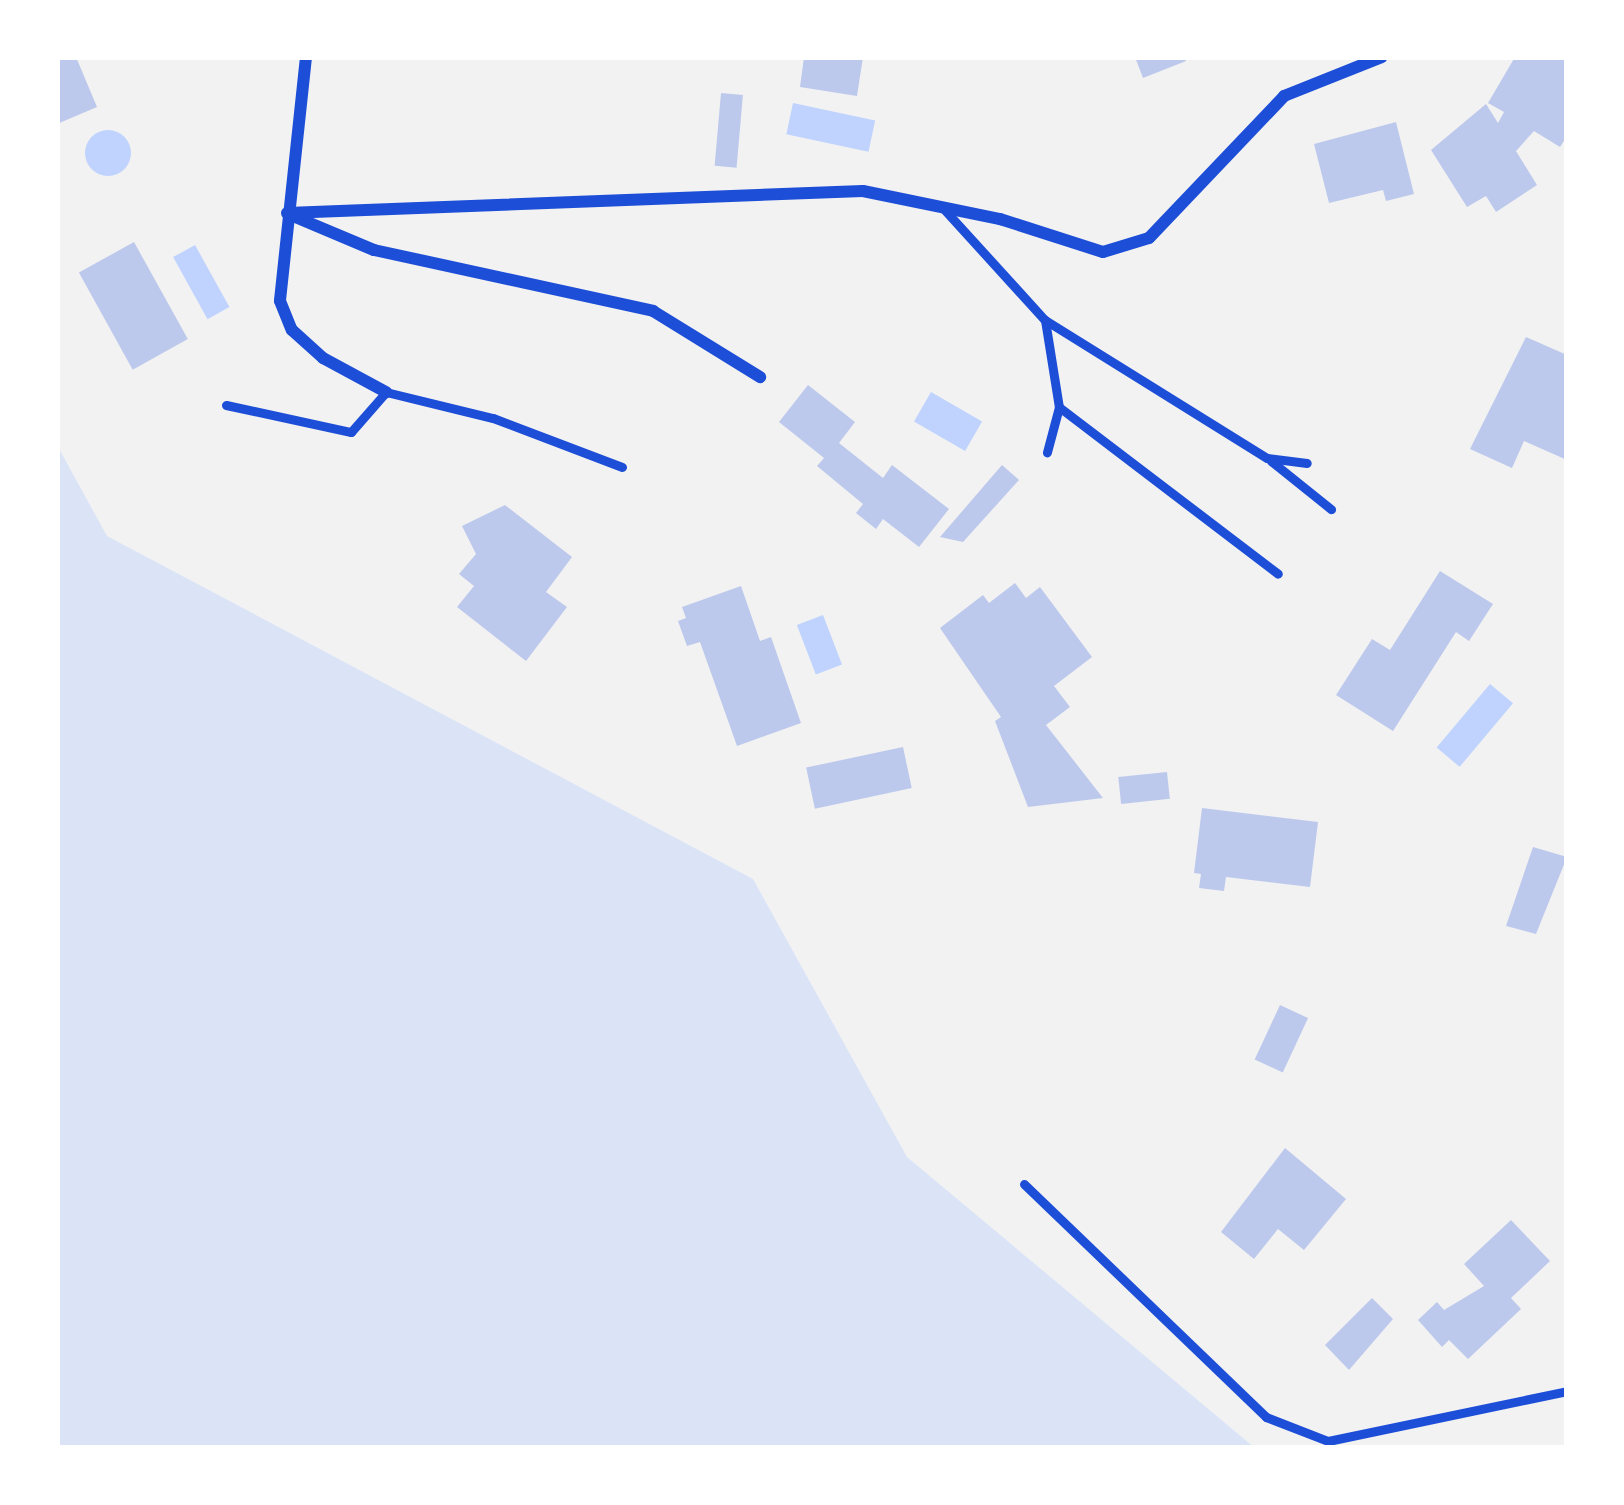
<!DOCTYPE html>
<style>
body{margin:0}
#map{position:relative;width:1624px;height:1505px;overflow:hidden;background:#f2f2f2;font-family:"Golos Text",sans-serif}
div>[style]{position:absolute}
.green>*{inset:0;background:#dbe4f7}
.water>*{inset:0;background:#bfd3fe;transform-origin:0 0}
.round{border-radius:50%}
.building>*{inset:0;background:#bdc9ec;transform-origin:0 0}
.service>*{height:9px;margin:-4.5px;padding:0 4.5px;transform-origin:4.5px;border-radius:4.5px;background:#1d4ed8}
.minor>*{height:12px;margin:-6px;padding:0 6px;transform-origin:6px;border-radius:6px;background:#1d4ed8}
span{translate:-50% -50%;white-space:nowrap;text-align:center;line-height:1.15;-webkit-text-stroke:12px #fff;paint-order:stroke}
.frame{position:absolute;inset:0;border:60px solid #fff;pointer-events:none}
</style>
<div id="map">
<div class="green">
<div style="clip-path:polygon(57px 445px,107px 536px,753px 879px,907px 1157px,1255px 1448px,57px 1448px)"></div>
</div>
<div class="water">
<div style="left:793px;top:103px;width:84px;height:32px;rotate:12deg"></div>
<div class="round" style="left:85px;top:130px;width:46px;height:46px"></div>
<div style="left:195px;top:245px;width:71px;height:25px;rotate:61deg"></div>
<div style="left:931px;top:392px;width:59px;height:34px;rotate:30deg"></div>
<div style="left:823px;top:615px;width:53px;height:28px;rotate:69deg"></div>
<div style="left:1490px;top:684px;width:30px;height:83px;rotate:40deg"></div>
</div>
<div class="building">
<div style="clip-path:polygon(57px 57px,76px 57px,97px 107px,57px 124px)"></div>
<div style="clip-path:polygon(804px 57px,863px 57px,857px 96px,800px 87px)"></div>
<div style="clip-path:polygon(1135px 57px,1185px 57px,1186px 61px,1143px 78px)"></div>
<div style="clip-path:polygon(1515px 57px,1567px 57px,1567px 136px,1560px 147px,1534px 131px,1516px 151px,1537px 185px,1496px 212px,1486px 196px,1467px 207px,1431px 150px,1486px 104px,1498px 123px,1504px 112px,1488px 103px)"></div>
<div style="left:721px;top:93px;width:22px;height:73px;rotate:5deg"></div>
<div style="clip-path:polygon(1396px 122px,1414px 194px,1386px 201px,1383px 190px,1329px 203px,1314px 144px)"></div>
<div style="left:134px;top:242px;width:111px;height:63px;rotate:61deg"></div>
<div style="clip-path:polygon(1526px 337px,1567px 355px,1567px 460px,1524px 441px,1512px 468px,1470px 449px)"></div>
<div style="clip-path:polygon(808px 385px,855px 422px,839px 443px,883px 478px,892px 465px,949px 509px,919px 547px,883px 519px,876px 529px,856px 513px,863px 504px,817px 466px,824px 458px,779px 422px)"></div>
<div style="clip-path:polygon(1002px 465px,1019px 480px,963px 542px,940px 537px)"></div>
<div style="clip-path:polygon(505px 505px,572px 557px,546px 592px,567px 607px,526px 661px,457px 607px,474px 586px,459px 574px,476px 554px,462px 526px)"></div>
<div style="clip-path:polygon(1440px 571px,1493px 604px,1469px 641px,1456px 632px,1393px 731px,1336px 695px,1372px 639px,1390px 650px)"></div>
<div style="clip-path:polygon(1015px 583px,1026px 598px,1040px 587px,1092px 657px,1054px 686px,1070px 707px,1046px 725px,1103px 798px,1028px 807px,995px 721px,1001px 717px,940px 628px,983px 595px,989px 603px)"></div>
<div style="clip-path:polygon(741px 586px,760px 641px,771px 637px,801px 723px,737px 746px,700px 642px,687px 646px,678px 621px,686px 618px,682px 607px)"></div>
<div style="left:903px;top:747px;width:42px;height:99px;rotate:78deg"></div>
<div style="left:1167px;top:772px;width:27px;height:49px;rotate:84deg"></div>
<div style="clip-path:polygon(1202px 808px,1318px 822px,1310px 887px,1226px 877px,1224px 891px,1199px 888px,1201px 874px,1194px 873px)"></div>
<div style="clip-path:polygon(1533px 847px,1567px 857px,1536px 934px,1506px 926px)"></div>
<div style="left:1280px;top:1005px;width:31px;height:60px;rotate:25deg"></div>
<div style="clip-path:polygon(1285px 1148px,1346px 1199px,1304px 1250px,1278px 1229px,1254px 1259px,1221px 1232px)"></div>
<div style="clip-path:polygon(1511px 1220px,1550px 1261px,1511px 1298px,1521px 1309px,1468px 1359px,1449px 1340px,1442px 1347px,1418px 1320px,1437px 1302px,1444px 1310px,1484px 1286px,1464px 1264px)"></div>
<div style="clip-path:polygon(1372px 1298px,1393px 1319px,1349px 1370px,1325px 1345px)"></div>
</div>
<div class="service">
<div style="left:942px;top:207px;width:153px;rotate:47.7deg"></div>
<div style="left:1045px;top:320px;width:261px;rotate:31.9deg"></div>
<div style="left:1267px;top:458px;width:40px;rotate:7.1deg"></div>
<div style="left:1045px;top:320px;width:88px;rotate:80.9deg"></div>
<div style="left:1059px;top:407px;width:47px;rotate:104.9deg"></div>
<div style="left:226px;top:405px;width:128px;rotate:12.2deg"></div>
<div style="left:351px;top:432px;width:53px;rotate:-48.8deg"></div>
<div style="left:386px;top:392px;width:110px;rotate:13.7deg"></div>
<div style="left:493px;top:418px;width:138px;rotate:20.8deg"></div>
<div style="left:1059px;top:407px;width:275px;rotate:37.3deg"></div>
<div style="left:1271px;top:461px;width:77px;rotate:38.7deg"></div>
<div style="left:1024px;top:1184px;width:336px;rotate:43.9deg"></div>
<div style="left:1266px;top:1417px;width:66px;rotate:21.2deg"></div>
<div style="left:1328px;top:1441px;width:244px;rotate:-11.8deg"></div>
</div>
<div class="minor">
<div style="left:306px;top:57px;width:245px;rotate:96.1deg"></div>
<div style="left:280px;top:301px;width:31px;rotate:68deg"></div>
<div style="left:292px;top:330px;width:42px;rotate:42.1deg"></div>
<div style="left:323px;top:358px;width:72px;rotate:28.4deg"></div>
<div style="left:287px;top:213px;width:576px;rotate:-2.19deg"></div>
<div style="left:863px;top:191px;width:140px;rotate:11.6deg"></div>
<div style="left:1000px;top:219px;width:108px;rotate:17.8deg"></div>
<div style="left:1103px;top:252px;width:48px;rotate:-16.9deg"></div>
<div style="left:1149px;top:238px;width:196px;rotate:-46.4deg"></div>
<div style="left:1284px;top:96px;width:105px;rotate:-21.7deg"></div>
<div style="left:293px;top:216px;width:88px;rotate:22.8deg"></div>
<div style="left:374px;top:250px;width:286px;rotate:12.3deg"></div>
<div style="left:653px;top:311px;width:126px;rotate:31.7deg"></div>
</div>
<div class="frame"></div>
</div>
